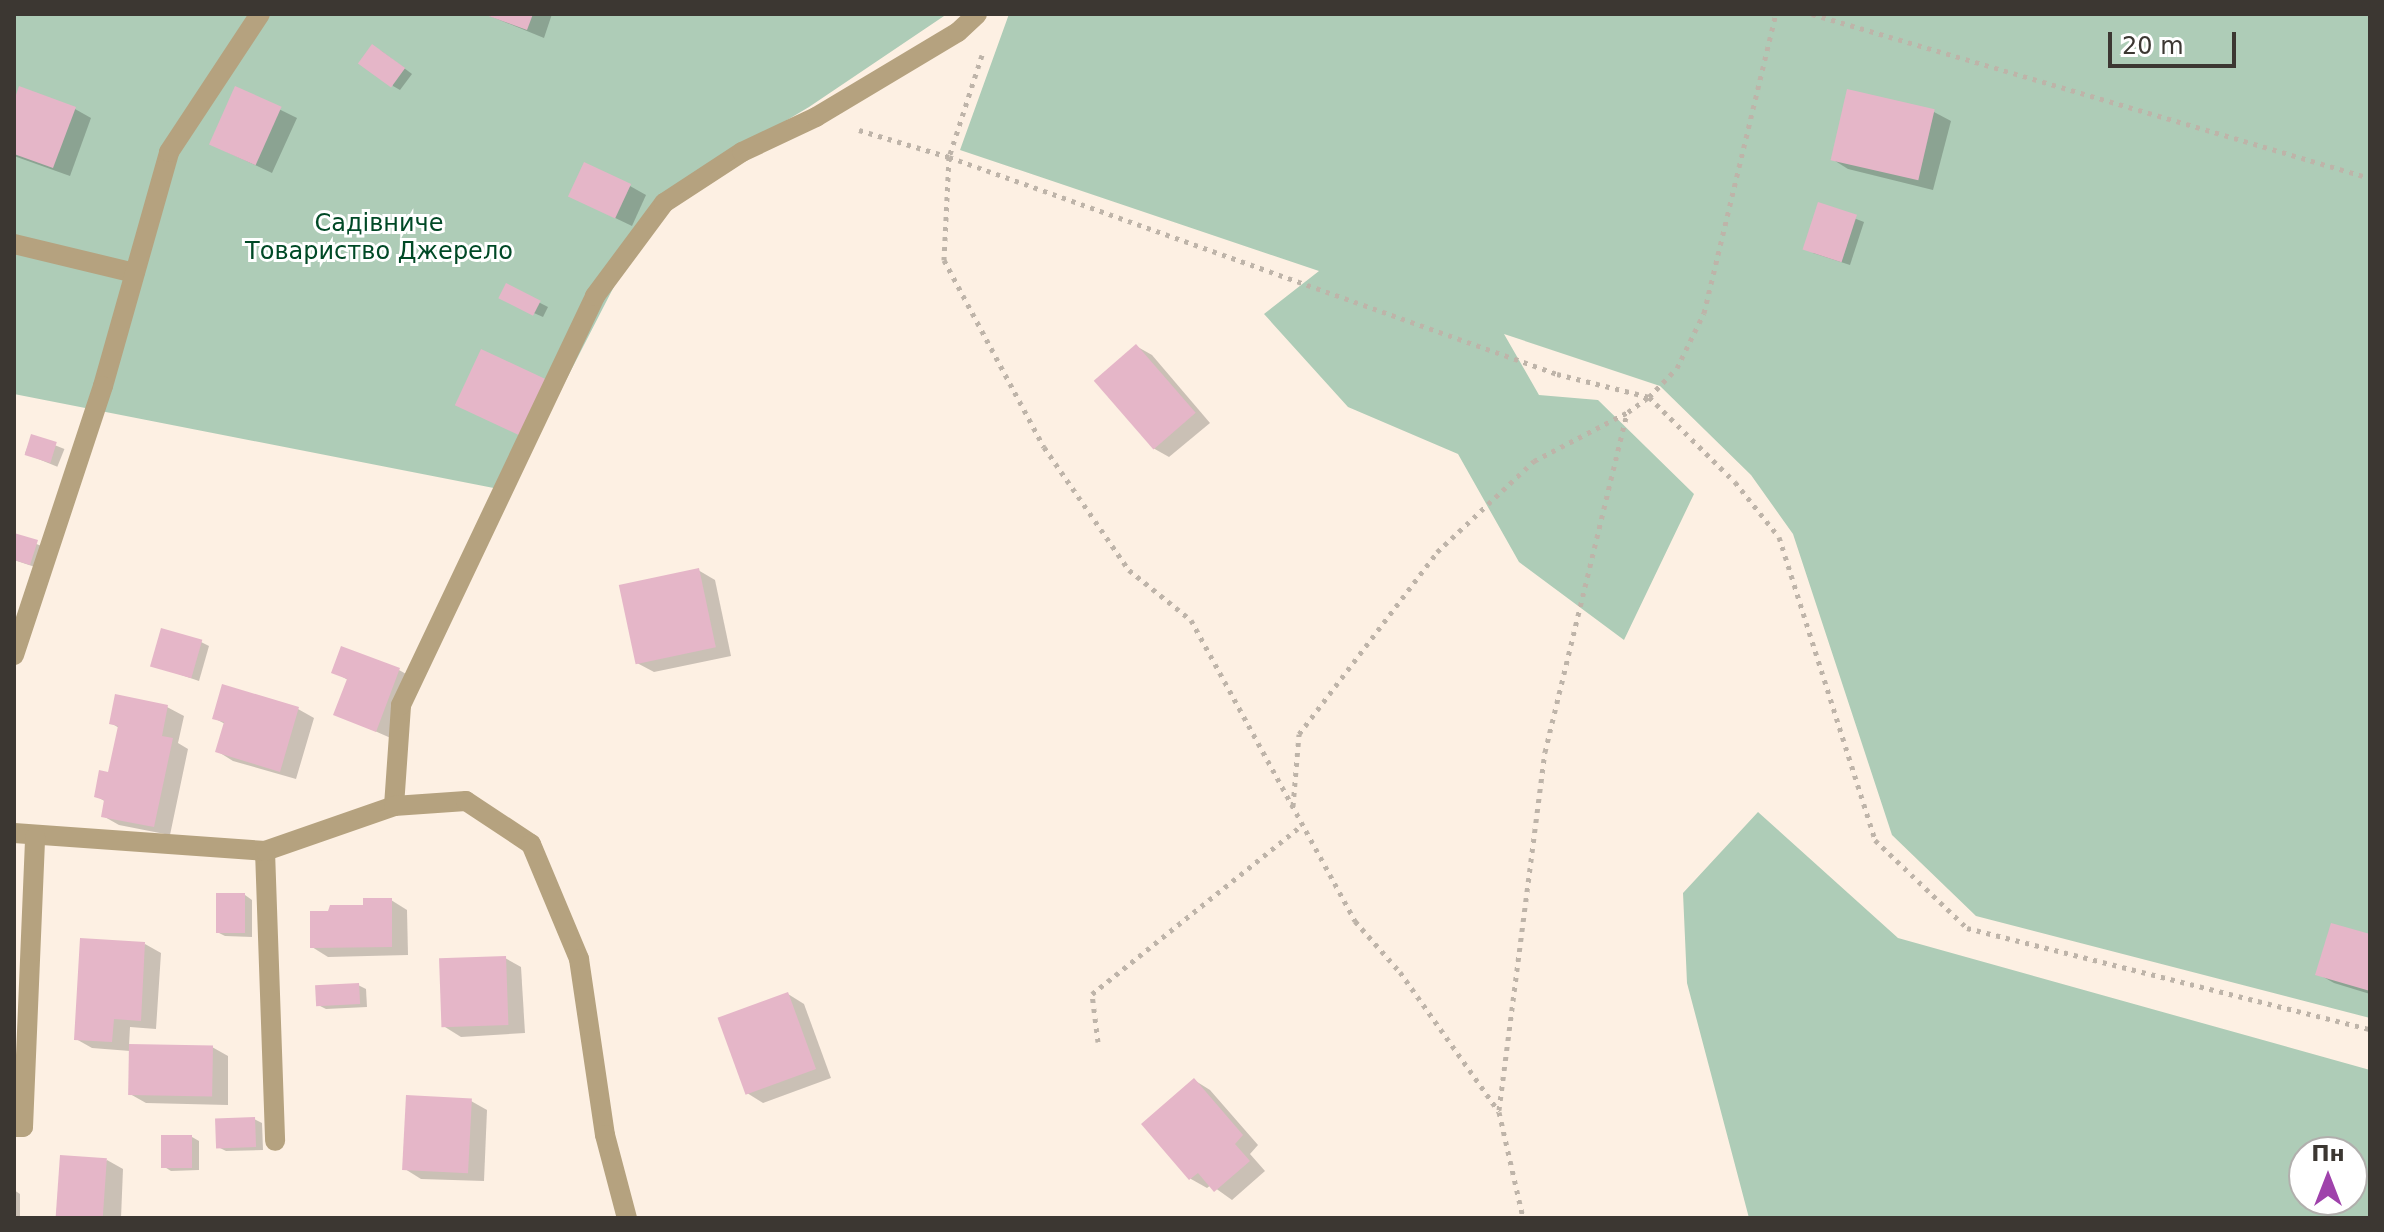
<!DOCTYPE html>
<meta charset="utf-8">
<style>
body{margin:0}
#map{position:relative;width:2384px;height:1232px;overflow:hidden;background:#fdf0e3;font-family:"DejaVu Sans",sans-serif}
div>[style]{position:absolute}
.green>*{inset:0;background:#aeccb7}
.shadow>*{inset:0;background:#0003;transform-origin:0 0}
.building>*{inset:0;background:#e5b6c8;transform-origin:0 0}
.path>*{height:5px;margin-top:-2.5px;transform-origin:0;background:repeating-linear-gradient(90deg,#beb4a9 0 4px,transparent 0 10px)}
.lane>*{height:20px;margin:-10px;padding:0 10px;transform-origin:10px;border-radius:10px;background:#b5a27f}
.street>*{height:20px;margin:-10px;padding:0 10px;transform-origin:10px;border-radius:10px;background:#b5a27f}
span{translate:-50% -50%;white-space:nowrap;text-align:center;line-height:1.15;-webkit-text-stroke:6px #fff;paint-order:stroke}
.park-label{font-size:24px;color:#004926}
.frame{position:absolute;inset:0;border:16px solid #3c3732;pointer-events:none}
.north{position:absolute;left:2288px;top:1136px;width:80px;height:80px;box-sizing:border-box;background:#fff;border:2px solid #b1afad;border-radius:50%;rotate:0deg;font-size:22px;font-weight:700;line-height:32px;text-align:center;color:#3c3732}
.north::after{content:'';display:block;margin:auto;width:28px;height:36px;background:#9f42ab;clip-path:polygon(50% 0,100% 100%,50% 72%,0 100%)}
.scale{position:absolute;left:2108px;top:32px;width:128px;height:36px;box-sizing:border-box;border:4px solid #3c3732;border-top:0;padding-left:10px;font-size:24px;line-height:28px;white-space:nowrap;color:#3c3732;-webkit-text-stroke:6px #fff;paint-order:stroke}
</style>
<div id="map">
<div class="green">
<div style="clip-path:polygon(14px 14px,947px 14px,809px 107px,661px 195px,509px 491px,14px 394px)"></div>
<div style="clip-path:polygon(1009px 14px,2370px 14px,2370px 1018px,1976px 916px,1892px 835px,1793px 534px,1751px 475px,1660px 386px,1504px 334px,1539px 395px,1598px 400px,1694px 494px,1624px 640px,1519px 562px,1458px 454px,1348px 407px,1264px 314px,1319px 271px,960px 150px)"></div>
<div style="clip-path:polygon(evenodd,1758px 812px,1898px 938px,2370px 1070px,2370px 1218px,1749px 1218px,1687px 983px,1683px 893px,1758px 812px,2304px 1152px,2352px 1152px,2352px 1200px,2304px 1200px,2304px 1152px)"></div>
</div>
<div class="shadow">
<div style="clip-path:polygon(485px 14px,552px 14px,544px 38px)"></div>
<div style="clip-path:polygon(380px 50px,412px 74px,400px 90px,393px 86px)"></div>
<div style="clip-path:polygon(236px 88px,297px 118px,272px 173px,227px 152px)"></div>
<div style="clip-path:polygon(14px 106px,75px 109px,91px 118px,70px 176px,14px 156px)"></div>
<div style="clip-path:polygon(1934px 112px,1951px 121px,1933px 190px,1848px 169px,1832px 159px)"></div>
<div style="clip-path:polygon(630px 186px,646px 195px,632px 226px,586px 204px)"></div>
<div style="clip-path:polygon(1820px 205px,1864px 222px,1850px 265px,1813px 253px)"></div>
<div style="clip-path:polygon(507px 286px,548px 307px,543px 317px,509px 302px)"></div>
<div style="clip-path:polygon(1136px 346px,1152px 355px,1210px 423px,1169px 457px,1153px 448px)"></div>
<div style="left:32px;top:436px;width:35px;height:19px;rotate:22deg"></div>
<div style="clip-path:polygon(14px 535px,44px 547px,38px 568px,14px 560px)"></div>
<div style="clip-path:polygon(698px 570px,715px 580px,731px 656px,654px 672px,637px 663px)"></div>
<div style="clip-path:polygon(201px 642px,209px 646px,199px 681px,152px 665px)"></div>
<div style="clip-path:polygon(399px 670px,415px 679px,393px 739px,336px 714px,348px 680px,334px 672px)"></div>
<div style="clip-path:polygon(167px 707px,184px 716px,178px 743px,188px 749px,170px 835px,119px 825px,103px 816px,106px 802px,96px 796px,110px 775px,119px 728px,111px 723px)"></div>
<div style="clip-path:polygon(298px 709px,314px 718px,296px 779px,233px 761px,217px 751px,225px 724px,214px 718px)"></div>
<div style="clip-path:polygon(245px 895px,252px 900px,252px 937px,225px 936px,217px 932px)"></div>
<div style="clip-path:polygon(391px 900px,407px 910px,408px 955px,328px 957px,312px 947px,330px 913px)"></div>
<div style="clip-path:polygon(2370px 937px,2370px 994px,2334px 983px,2318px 974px)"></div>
<div style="clip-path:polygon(145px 944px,161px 953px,156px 1029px,130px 1027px,129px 1046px,212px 1047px,228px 1056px,228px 1105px,146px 1103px,130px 1094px,130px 1051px,92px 1048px,76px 1039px)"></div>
<div style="clip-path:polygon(505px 958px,521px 967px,525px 1033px,461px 1037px,445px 1027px)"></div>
<div style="clip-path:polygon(358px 985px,366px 989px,367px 1007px,326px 1009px,318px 1005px)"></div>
<div style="clip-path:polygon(788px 994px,804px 1004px,831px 1078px,763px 1103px,747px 1093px)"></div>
<div style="clip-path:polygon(1194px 1080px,1210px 1090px,1258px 1145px,1250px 1154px,1265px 1171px,1232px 1200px,1211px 1185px,1207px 1188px,1191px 1179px,1143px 1124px)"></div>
<div style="clip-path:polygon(471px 1101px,487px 1110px,484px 1181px,421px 1179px,405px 1169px)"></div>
<div style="clip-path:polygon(254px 1119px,262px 1123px,263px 1150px,226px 1151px,218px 1147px)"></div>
<div style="clip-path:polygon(192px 1137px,199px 1141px,199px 1170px,171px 1171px,163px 1166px)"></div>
<div style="clip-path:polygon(107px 1160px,123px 1169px,121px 1218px,59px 1218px)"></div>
<div style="clip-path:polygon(14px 1190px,20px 1194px,20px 1218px,14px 1218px)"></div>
</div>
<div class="building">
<div style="clip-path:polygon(483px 14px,533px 14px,527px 30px)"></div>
<div style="left:372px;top:44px;width:41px;height:24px;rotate:36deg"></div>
<div style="clip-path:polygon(19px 86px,76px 107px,53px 168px,14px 154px,14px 101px)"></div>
<div style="left:235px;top:86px;width:51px;height:64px;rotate:24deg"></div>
<div style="left:1847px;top:89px;width:90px;height:73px;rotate:13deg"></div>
<div style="left:584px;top:162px;width:52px;height:38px;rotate:25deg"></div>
<div style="left:1818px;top:202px;width:41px;height:50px;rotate:18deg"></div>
<div style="left:506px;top:283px;width:39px;height:17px;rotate:27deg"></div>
<div style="left:1136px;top:344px;width:91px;height:56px;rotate:49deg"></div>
<div style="left:481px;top:349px;width:71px;height:62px;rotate:25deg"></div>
<div style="left:31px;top:434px;width:27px;height:22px;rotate:17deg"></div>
<div style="clip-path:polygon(14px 533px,38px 540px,30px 565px,14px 560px)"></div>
<div style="left:699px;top:568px;width:81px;height:82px;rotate:78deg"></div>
<div style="left:161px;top:628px;width:43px;height:40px;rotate:16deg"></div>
<div style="clip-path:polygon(341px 646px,400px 668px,376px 732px,333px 715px,347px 679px,331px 673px)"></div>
<div style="clip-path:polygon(222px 684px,299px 707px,280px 772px,215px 752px,224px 722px,212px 719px)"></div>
<div style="clip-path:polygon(115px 694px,168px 705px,162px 736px,173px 738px,154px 827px,101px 817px,104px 800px,94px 797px,99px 770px,108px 772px,118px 726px,109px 724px)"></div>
<div style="left:216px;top:893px;width:29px;height:40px"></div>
<div style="clip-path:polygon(363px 898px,392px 898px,392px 947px,310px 948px,310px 911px,328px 911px,330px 905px,363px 905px)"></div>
<div style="clip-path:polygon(2331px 923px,2370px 934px,2370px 991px,2315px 975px)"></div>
<div style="clip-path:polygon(80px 938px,145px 942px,141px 1021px,114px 1019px,112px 1042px,74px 1040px)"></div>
<div style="left:506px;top:956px;width:69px;height:67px;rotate:88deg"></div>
<div style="left:359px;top:983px;width:21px;height:44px;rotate:87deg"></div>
<div style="left:788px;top:992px;width:82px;height:75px;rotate:70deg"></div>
<div style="left:129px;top:1044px;width:84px;height:51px;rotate:1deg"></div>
<div style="clip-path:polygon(1194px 1078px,1243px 1135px,1235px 1144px,1250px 1161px,1214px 1192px,1198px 1173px,1189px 1180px,1141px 1124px)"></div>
<div style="left:406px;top:1095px;width:66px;height:75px;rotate:3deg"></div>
<div style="left:255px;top:1117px;width:30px;height:40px;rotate:88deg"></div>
<div style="left:161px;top:1135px;width:31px;height:33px"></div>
<div style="left:60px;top:1155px;width:47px;height:63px;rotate:4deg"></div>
</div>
<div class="path">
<div style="left:1812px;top:14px;width:582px;rotate:16.38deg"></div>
<div style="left:982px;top:55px;width:107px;rotate:107.9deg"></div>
<div style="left:949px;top:157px;width:103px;rotate:92.8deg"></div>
<div style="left:944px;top:260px;width:212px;rotate:61.9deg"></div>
<div style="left:1044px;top:447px;width:150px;rotate:55.4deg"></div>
<div style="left:1129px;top:570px;width:80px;rotate:38.9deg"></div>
<div style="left:1191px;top:620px;width:343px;rotate:61.4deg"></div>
<div style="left:1355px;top:921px;width:68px;rotate:48.6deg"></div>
<div style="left:1400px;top:972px;width:171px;rotate:54.7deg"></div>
<div style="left:1499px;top:1112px;width:109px;rotate:77.2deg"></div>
<div style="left:859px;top:130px;width:94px;rotate:16.7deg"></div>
<div style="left:949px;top:157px;width:646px;rotate:19.64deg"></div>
<div style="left:1557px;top:374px;width:95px;rotate:14deg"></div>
<div style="left:1649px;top:397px;width:121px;rotate:44.7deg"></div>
<div style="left:1735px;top:482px;width:70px;rotate:51.3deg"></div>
<div style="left:1779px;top:537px;width:318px;rotate:72.4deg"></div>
<div style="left:1875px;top:840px;width:127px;rotate:43.7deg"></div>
<div style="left:1967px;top:928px;width:415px;rotate:14.1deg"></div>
<div style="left:1293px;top:806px;width:72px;rotate:-85.2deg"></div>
<div style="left:1299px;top:734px;width:228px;rotate:-52.8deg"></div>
<div style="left:1437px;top:552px;width:133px;rotate:-43.2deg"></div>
<div style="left:1534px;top:461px;width:106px;rotate:-27.5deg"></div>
<div style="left:1628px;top:412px;width:26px;rotate:-36deg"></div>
<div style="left:1649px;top:397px;width:40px;rotate:-46deg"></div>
<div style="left:1677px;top:368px;width:61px;rotate:-63.9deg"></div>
<div style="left:1704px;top:313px;width:308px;rotate:-76.5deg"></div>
<div style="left:1098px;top:1042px;width:48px;rotate:-97.1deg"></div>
<div style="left:1092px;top:994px;width:268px;rotate:-38.8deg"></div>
<div style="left:1499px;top:1110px;width:361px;rotate:-82.7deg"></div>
<div style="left:1545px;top:752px;width:349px;rotate:-76.4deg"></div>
</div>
<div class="lane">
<div style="left:14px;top:244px;width:124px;rotate:13.5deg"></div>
<div style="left:103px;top:386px;width:243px;rotate:-74.2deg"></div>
<div style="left:169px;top:152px;width:165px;rotate:-56.6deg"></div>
<div style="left:265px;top:851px;width:290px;rotate:88deg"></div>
</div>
<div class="street">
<div style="left:14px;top:655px;width:283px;rotate:-71.7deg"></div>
<div style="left:394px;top:806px;width:101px;rotate:-86deg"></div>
<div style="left:401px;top:705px;width:453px;rotate:-64.6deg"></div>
<div style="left:595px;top:296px;width:116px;rotate:-53.4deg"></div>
<div style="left:664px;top:203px;width:93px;rotate:-33.2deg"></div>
<div style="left:742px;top:152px;width:82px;rotate:-25.3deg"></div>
<div style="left:816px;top:117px;width:165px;rotate:-30.9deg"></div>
<div style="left:958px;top:32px;width:26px;rotate:-43deg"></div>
<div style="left:14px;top:833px;width:252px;rotate:4.1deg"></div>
<div style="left:265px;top:851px;width:137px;rotate:-19.2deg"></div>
<div style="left:394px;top:806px;width:72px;rotate:-4deg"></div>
<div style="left:466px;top:801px;width:78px;rotate:33.5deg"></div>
<div style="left:531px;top:844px;width:125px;rotate:67.3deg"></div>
<div style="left:579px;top:959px;width:178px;rotate:81.6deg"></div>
<div style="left:605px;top:1135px;width:86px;rotate:75.2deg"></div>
<div style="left:14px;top:1127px;width:9px"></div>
<div style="left:23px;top:1127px;width:290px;rotate:-87.6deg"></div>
</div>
<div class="park-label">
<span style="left:379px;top:238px">Садівниче<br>Товариство Джерело</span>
</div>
<div class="frame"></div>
<div class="north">Пн</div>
<div class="scale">20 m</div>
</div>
